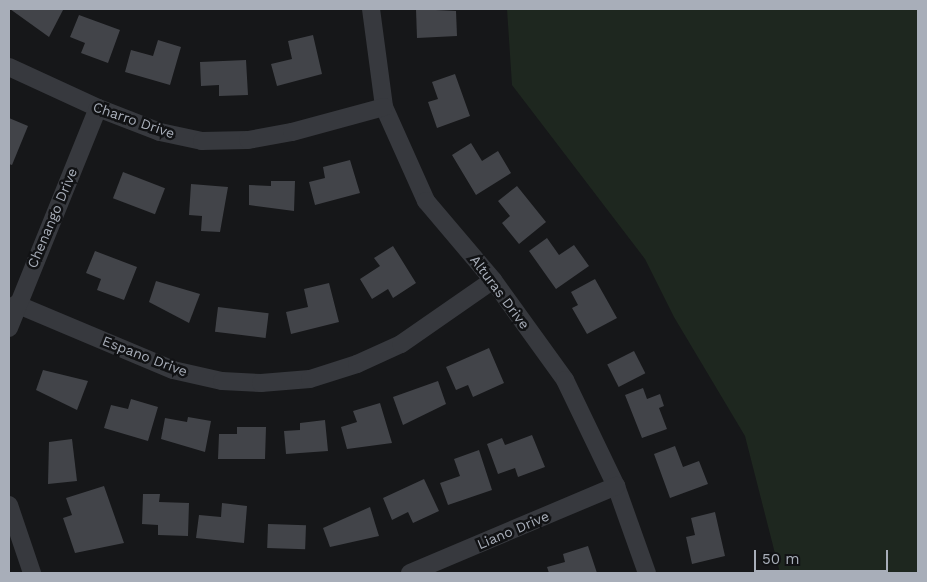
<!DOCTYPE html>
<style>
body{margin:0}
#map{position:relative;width:927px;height:582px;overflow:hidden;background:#161719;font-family:"Work Sans",sans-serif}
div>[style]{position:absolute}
.green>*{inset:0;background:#1e271f}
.building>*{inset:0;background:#424449;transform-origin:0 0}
.minor>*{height:18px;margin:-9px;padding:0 9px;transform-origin:9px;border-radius:9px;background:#37393e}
span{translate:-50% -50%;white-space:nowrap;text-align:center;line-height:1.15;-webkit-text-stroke:5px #111214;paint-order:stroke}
.street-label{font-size:14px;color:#a8aeb9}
.frame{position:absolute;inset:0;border:10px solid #a8aeb9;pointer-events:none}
.scale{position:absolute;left:754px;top:550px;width:134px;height:22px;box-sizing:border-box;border:2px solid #a8aeb9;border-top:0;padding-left:6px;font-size:15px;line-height:18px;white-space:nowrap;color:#a8aeb9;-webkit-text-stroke:4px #111214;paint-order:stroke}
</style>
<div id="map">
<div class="green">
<div style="clip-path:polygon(507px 9px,918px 9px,918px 573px,780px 573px,745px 436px,674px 317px,645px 259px,512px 85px)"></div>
</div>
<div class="building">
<div style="clip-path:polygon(10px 9px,62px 9px,63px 10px,49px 37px)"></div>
<div style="clip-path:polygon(416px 9px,456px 11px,457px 36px,417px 38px)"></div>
<div style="clip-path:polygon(79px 15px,120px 30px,108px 63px,81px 53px,85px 43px,70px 37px)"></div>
<div style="clip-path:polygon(313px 35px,322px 74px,277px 86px,271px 64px,292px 59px,288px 41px)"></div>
<div style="clip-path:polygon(158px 40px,181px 47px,170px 85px,125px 72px,131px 50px,153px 56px)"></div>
<div style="clip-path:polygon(246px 60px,248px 95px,219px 96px,219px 85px,201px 86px,200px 62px)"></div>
<div style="clip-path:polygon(455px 74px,470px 116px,437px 128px,428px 102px,438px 99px,432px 82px)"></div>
<div style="clip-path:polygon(9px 118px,28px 126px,12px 165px,9px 164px)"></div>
<div style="clip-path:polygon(471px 143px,482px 161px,498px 151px,511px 173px,476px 195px,452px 155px)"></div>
<div style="clip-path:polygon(350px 160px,360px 193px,315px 205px,309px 182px,325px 178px,323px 167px)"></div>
<div style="left:123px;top:172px;width:45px;height:28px;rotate:21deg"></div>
<div style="clip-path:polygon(271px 181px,295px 181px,294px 211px,249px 205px,249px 185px,271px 186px)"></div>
<div style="clip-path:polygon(191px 184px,228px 187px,220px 232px,201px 231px,202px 216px,189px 215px)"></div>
<div style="clip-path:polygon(517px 186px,546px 222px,519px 244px,502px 223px,510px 216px,498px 201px)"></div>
<div style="clip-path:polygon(547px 238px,559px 255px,574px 245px,589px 266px,556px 289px,529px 251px)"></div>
<div style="clip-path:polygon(393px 246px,416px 283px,393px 298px,388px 289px,372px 299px,360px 279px,380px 266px,374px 258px)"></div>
<div style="clip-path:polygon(95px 251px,137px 267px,124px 300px,97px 290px,101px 279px,86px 273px)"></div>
<div style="clip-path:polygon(595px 279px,617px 318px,587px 334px,572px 308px,578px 305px,571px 292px)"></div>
<div style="clip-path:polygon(156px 281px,200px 294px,189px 323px,149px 302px)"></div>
<div style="clip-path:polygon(329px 283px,339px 322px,291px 334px,286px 312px,308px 307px,304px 289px)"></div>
<div style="left:218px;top:307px;width:51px;height:25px;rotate:7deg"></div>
<div style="clip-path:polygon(489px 348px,504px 383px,473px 397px,468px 385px,456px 390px,446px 367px)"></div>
<div style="left:634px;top:351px;width:25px;height:30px;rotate:63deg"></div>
<div style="clip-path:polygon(43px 370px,88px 381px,77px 410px,36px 390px)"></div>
<div style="clip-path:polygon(438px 381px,446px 404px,403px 425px,393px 397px)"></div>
<div style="clip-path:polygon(643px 388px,647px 399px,660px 394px,664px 406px,659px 408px,667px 429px,642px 438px,625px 395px)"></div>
<div style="clip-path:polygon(131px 399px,158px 407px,148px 441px,104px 428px,111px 405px,128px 409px)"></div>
<div style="clip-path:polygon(380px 403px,392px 443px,347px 449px,341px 427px,357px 422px,353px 411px)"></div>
<div style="clip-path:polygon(188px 417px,211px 421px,205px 452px,161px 439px,165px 418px,187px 422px)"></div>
<div style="clip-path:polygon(325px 420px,328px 451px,286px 454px,284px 431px,300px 430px,300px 423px)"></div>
<div style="clip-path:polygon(237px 427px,266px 427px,265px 459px,218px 459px,219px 434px,237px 434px)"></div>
<div style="clip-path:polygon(532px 435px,545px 467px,518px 477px,515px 468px,498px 474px,487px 444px,502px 438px,505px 445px)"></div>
<div style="clip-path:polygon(72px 439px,77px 481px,48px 484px,49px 442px)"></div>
<div style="clip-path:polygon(675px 446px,683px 467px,699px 461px,708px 484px,670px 498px,654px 454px)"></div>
<div style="clip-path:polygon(479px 450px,492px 490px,448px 505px,440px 483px,460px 476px,454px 459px)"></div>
<div style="clip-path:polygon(424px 479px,439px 511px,413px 523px,408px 512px,392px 520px,383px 498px)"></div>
<div style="clip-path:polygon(104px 486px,124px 543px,75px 553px,63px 518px,72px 515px,66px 498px)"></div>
<div style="clip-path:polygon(143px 494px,160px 494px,159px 502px,189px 503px,188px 536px,158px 535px,158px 525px,142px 524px)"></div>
<div style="clip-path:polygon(222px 503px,247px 506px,244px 543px,196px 538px,199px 515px,221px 517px)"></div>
<div style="clip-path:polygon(370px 507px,379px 536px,330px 547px,323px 528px)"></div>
<div style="clip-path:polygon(715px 512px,725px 556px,692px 564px,686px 537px,695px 535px,691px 518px)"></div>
<div style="left:268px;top:524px;width:38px;height:24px;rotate:2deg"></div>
<div style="clip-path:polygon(588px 546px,597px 573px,549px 573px,547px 567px,565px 562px,563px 554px)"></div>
</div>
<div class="minor">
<div style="left:371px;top:9px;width:99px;rotate:82.4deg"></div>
<div style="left:384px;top:107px;width:103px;rotate:65.9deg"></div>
<div style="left:426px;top:201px;width:104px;rotate:49.7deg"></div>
<div style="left:493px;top:280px;width:123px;rotate:54.2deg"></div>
<div style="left:565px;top:380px;width:118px;rotate:64.3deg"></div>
<div style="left:616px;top:486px;width:92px;rotate:70.4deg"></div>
<div style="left:9px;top:67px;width:98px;rotate:24.7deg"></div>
<div style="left:98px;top:108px;width:66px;rotate:21.2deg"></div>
<div style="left:160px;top:132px;width:43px;rotate:12.1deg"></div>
<div style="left:202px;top:141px;width:46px;rotate:-1.2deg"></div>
<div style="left:248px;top:140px;width:45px;rotate:-10.3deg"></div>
<div style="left:292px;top:132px;width:95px;rotate:-15.2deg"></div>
<div style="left:16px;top:304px;width:170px;rotate:22.8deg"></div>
<div style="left:173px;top:370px;width:50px;rotate:12.7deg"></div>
<div style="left:222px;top:381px;width:39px;rotate:3deg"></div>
<div style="left:261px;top:383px;width:49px;rotate:-4.7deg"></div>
<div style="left:310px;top:379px;width:49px;rotate:-17.7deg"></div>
<div style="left:357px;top:364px;width:48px;rotate:-24.4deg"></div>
<div style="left:401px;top:344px;width:112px;rotate:-34.8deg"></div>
<div style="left:9px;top:328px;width:237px;rotate:-68deg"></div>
<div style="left:9px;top:505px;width:72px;rotate:71.3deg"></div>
<div style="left:410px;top:573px;width:224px;rotate:-22.9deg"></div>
</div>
<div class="street-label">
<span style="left:134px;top:120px;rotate:19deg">Charro Drive</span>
<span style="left:52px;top:218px;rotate:-67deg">Chenango Drive</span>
<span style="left:500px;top:292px;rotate:53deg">Alturas Drive</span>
<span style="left:145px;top:356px;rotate:21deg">Espano Drive</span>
<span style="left:513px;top:530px;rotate:-23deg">Liano Drive</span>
</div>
<div class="frame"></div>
<div class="scale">50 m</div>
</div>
